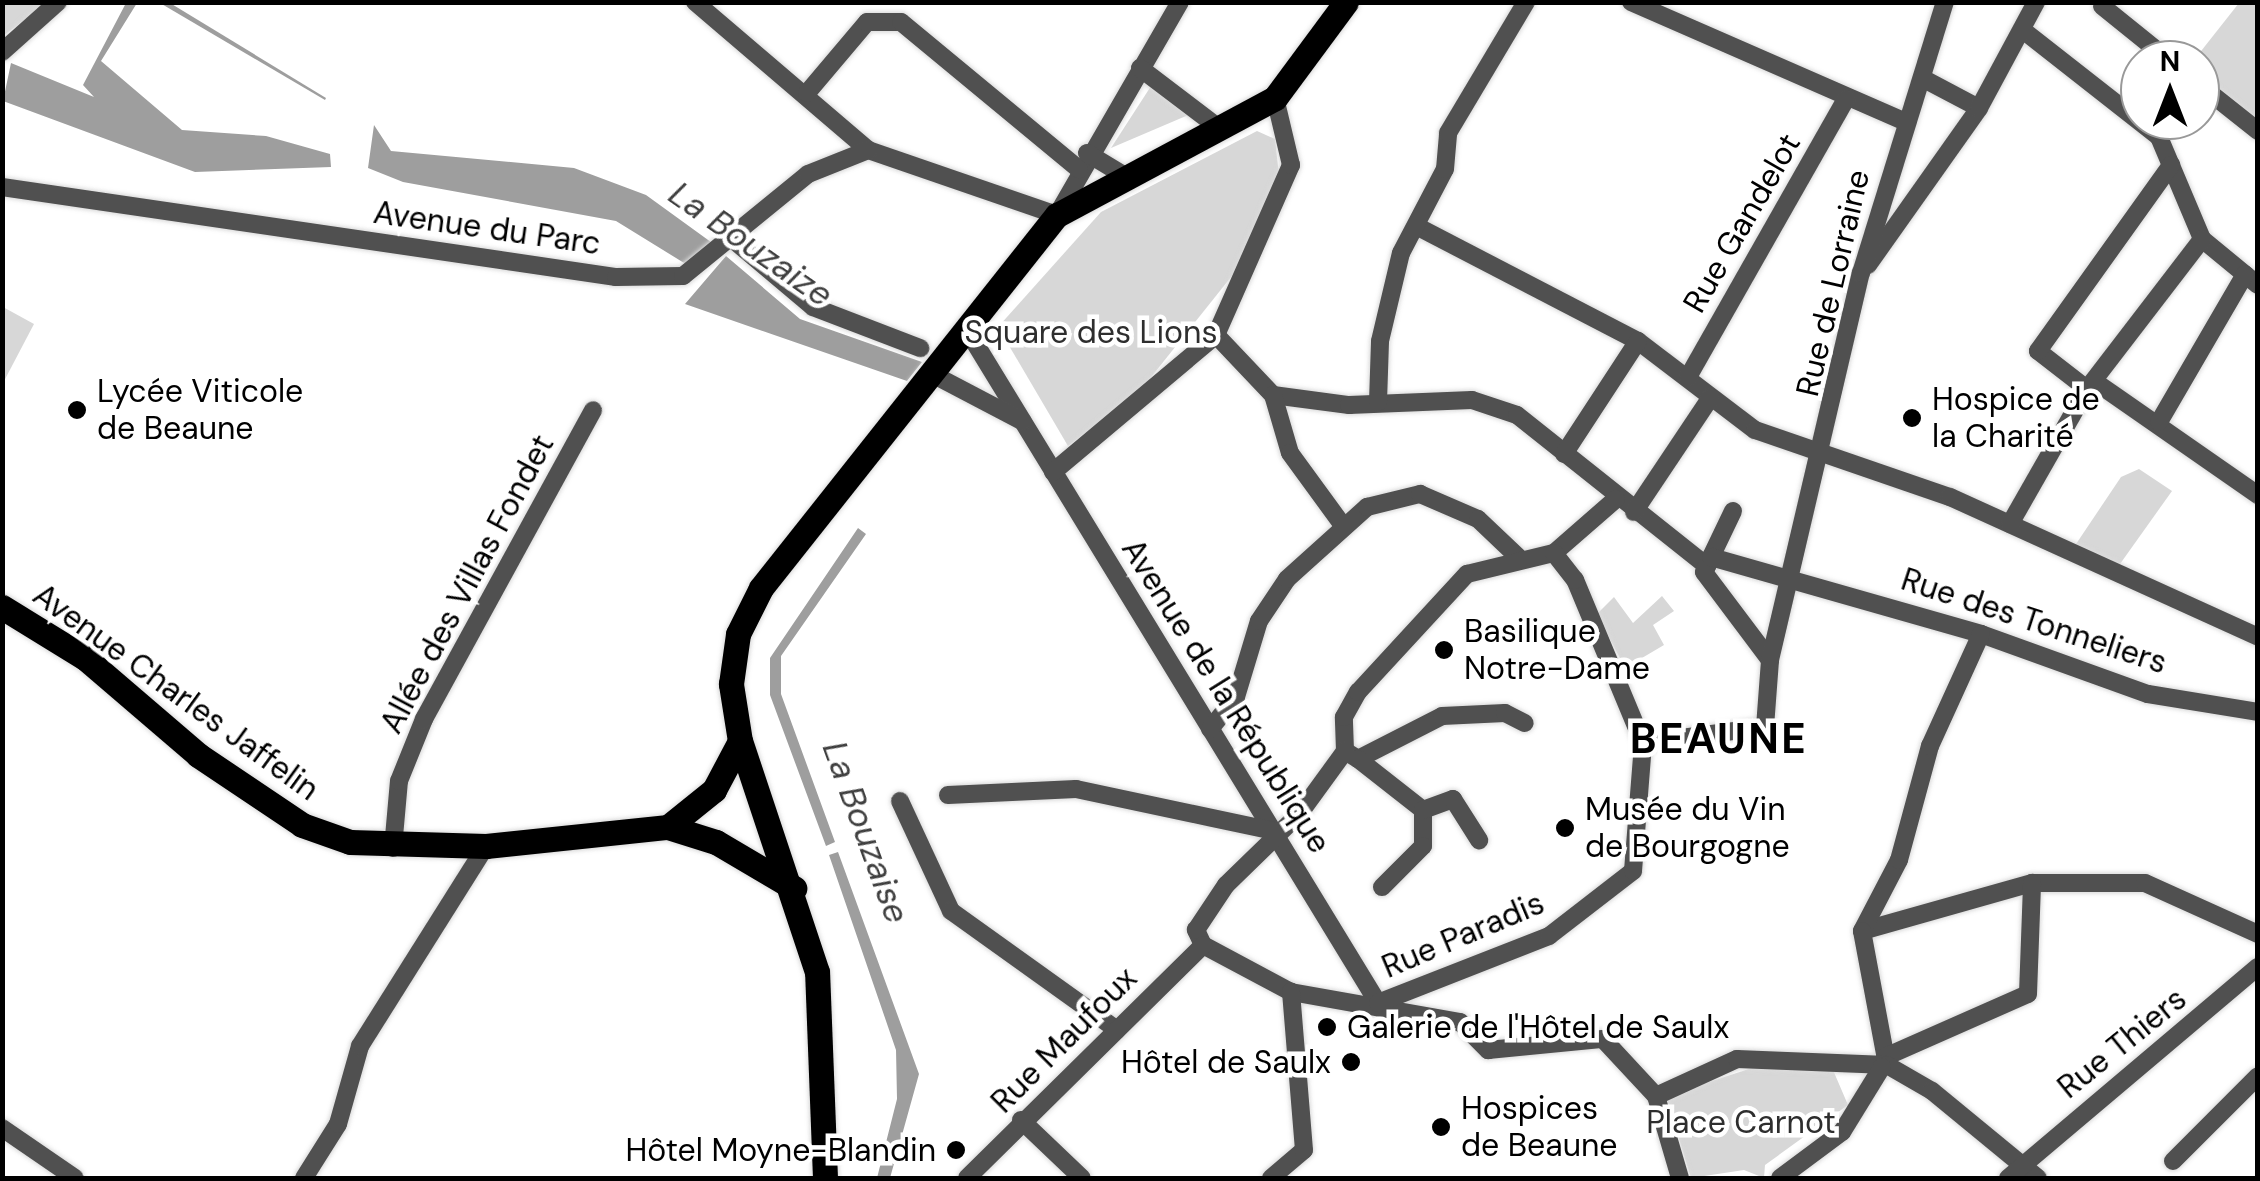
<!DOCTYPE html>
<meta charset="utf-8">
<style>
body{margin:0}
#map{position:relative;width:2260px;height:1181px;overflow:hidden;background:#fff;font-family:"DM Sans",sans-serif}
div>[style]{position:absolute}
.green>*{inset:0;background:#d7d7d7}
.water>*{inset:0;background:#9e9e9e}
.roads{filter:drop-shadow(0 0 2px #dbdbdb) drop-shadow(0 0 2px #dbdbdb)}
.minor>*{height:18px;margin:-9px;padding:0 9px;transform-origin:9px;border-radius:9px;background:#505050}
.primary>*{height:25px;margin:-12.5px;padding:0 12.5px;transform-origin:12.5px;border-radius:12.5px;background:#000}
.dots>*{width:28px;height:28px;translate:-50% -50%;box-sizing:border-box;border:5px solid #fff;border-radius:50%}
span{translate:-50% -50%;white-space:nowrap;text-align:center;line-height:1.15;-webkit-text-stroke:9px #fff;paint-order:stroke}
.street-label{font-size:32px;color:#000}
.park-label{font-size:32px;color:#2e2e2e}
.poi-label{font-size:32px;color:#000}
.left{translate:0 -50%;text-align:left}
.right{translate:-100% -50%;text-align:right}
.water-label{font-size:35px;color:#3f3f3f;font-style:italic}
.district-label{font-size:42px;color:#000;font-weight:700;letter-spacing:2.5px}
.frame{position:absolute;inset:0;border:5px solid #000;pointer-events:none}
.north{position:absolute;left:2120px;top:40px;width:100px;height:100px;box-sizing:border-box;background:#fff;border:2px solid #999;border-radius:50%;rotate:0deg;font-size:28px;font-weight:700;line-height:40px;text-align:center;color:#000}
.north::after{content:'';display:block;margin:auto;width:35px;height:45px;background:#000;clip-path:polygon(50% 0,100% 100%,50% 72%,0 100%)}
</style>
<div id="map">
<div class="green">
<div style="clip-path:polygon(2px 3px,47px 3px,3px 36px)"></div>
<div style="clip-path:polygon(2239px 3px,2257px 3px,2257px 122px,2200px 78px,2194px 60px)"></div>
<div style="clip-path:polygon(1153px 83px,1193px 113px,1111px 148px)"></div>
<div style="clip-path:polygon(1257px 131px,1275px 139px,1279px 175px,1255px 247px,1140px 391px,1068px 446px,998px 327px,1101px 212px)"></div>
<div style="clip-path:polygon(3px 307px,34px 324px,3px 383px)"></div>
<div style="clip-path:polygon(2139px 469px,2172px 491px,2115px 571px,2072px 550px,2121px 477px)"></div>
<div style="clip-path:polygon(1662px 596px,1674px 611px,1653px 625px,1664px 645px,1625px 668px,1597px 614px,1614px 597px,1633px 623px)"></div>
<div style="clip-path:polygon(1752px 1068px,1833px 1070px,1848px 1105px,1765px 1165px,1764px 1178px,1744px 1170px,1691px 1178px,1666px 1096px)"></div>
</div>
<div class="water">
<div style="clip-path:polygon(126px 3px,137px 3px,101px 61px,182px 130px,266px 136px,330px 154px,331px 167px,195px 172px,3px 101px,11px 63px,94px 97px,83px 85px)"></div>
<div style="clip-path:polygon(160px 3px,170px 3px,326px 98px,325px 100px)"></div>
<div style="clip-path:polygon(374px 125px,391px 151px,574px 168px,646px 195px,715px 245px,689px 266px,616px 221px,403px 182px,368px 168px)"></div>
<div style="clip-path:polygon(726px 256px,800px 319px,922px 362px,907px 381px,685px 304px)"></div>
<div style="clip-path:polygon(858px 528px,866px 534px,781px 656px,781px 694px,835px 842px,826px 846px,770px 695px,770px 658px)"></div>
<div style="clip-path:polygon(838px 852px,919px 1074px,890px 1178px,877px 1178px,897px 1099px,896px 1050px,829px 855px)"></div>
</div>
<div class="roads">
<div class="minor">
<div style="left:695px;top:2px;width:228px;rotate:40.5deg"></div>
<div style="left:868px;top:150px;width:200px;rotate:19deg"></div>
<div style="left:1057px;top:215px;width:246px;rotate:-60deg"></div>
<div style="left:1631px;top:2px;width:298px;rotate:23.6deg"></div>
<div style="left:2102px;top:6px;width:86px;rotate:38.9deg"></div>
<div style="left:2024px;top:31px;width:172px;rotate:38.1deg"></div>
<div style="left:2159px;top:137px;width:111px;rotate:67.1deg"></div>
<div style="left:2202px;top:239px;width:72px;rotate:39.4deg"></div>
<div style="left:2px;top:52px;width:75px;rotate:-41.8deg"></div>
<div style="left:1140px;top:68px;width:99px;rotate:37.2deg"></div>
<div style="left:1922px;top:78px;width:64px;rotate:27.8deg"></div>
<div style="left:2200px;top:85px;width:74px;rotate:38.4deg"></div>
<div style="left:807px;top:93px;width:93px;rotate:-49.8deg"></div>
<div style="left:867px;top:22px;width:34px"></div>
<div style="left:901px;top:22px;width:231px;rotate:39.6deg"></div>
<div style="left:1087px;top:153px;width:44px;rotate:31.2deg"></div>
<div style="left:2px;top:187px;width:621px;rotate:8.34deg"></div>
<div style="left:616px;top:277px;width:67px;rotate:-0.9deg"></div>
<div style="left:683px;top:276px;width:161px;rotate:-39.2deg"></div>
<div style="left:808px;top:174px;width:65px;rotate:-21.8deg"></div>
<div style="left:1416px;top:226px;width:250px;rotate:27.4deg"></div>
<div style="left:1638px;top:341px;width:147px;rotate:37.3deg"></div>
<div style="left:1755px;top:430px;width:206px;rotate:19deg"></div>
<div style="left:1950px;top:497px;width:338px;rotate:24.4deg"></div>
<div style="left:731px;top:238px;width:107px;rotate:40.1deg"></div>
<div style="left:813px;top:307px;width:115px;rotate:21deg"></div>
<div style="left:1868px;top:265px;width:192px;rotate:-54.7deg"></div>
<div style="left:1979px;top:108px;width:120px;rotate:-61.7deg"></div>
<div style="left:967px;top:330px;width:789px;rotate:58.59deg"></div>
<div style="left:1216px;top:335px;width:83px;rotate:46.5deg"></div>
<div style="left:1273px;top:395px;width:77px;rotate:7.5deg"></div>
<div style="left:1349px;top:405px;width:123px;rotate:-2.3deg"></div>
<div style="left:1472px;top:400px;width:47px;rotate:18.4deg"></div>
<div style="left:1517px;top:415px;width:243px;rotate:38.5deg"></div>
<div style="left:932px;top:374px;width:102px;rotate:27.6deg"></div>
<div style="left:1688px;top:377px;width:320px;rotate:-60.4deg"></div>
<div style="left:2094px;top:381px;width:200px;rotate:34.8deg"></div>
<div style="left:2087px;top:389px;width:62px;rotate:-142.2deg"></div>
<div style="left:2038px;top:351px;width:229px;rotate:-54.4deg"></div>
<div style="left:1273px;top:395px;width:60px;rotate:73.7deg"></div>
<div style="left:1290px;top:453px;width:87px;rotate:53.9deg"></div>
<div style="left:1378px;top:402px;width:61px;rotate:-88.1deg"></div>
<div style="left:1380px;top:341px;width:90px;rotate:-76.6deg"></div>
<div style="left:1401px;top:253px;width:95px;rotate:-62.4deg"></div>
<div style="left:1445px;top:169px;width:36px;rotate:-85deg"></div>
<div style="left:1448px;top:133px;width:152px;rotate:-59.2deg"></div>
<div style="left:2159px;top:422px;width:171px;rotate:-59.8deg"></div>
<div style="left:1564px;top:454px;width:135px;rotate:-56.8deg"></div>
<div style="left:1053px;top:472px;width:213px;rotate:-40deg"></div>
<div style="left:1216px;top:335px;width:186px;rotate:-66.2deg"></div>
<div style="left:1291px;top:165px;width:69px;rotate:-103.4deg"></div>
<div style="left:1634px;top:512px;width:138px;rotate:-56.2deg"></div>
<div style="left:2010px;top:524px;width:155px;rotate:-60.3deg"></div>
<div style="left:2087px;top:389px;width:189px;rotate:-52.5deg"></div>
<div style="left:1554px;top:553px;width:82px;rotate:-41.1deg"></div>
<div style="left:1711px;top:557px;width:51px;rotate:-64.4deg"></div>
<div style="left:1770px;top:660px;width:110px;rotate:-126.9deg"></div>
<div style="left:1704px;top:572px;width:17px;rotate:-65deg"></div>
<div style="left:1711px;top:557px;width:281px;rotate:15.9deg"></div>
<div style="left:1981px;top:634px;width:177px;rotate:19.8deg"></div>
<div style="left:2148px;top:694px;width:111px;rotate:9.3deg"></div>
<div style="left:1210px;top:729px;width:41px;rotate:-50.9deg"></div>
<div style="left:1236px;top:697px;width:79px;rotate:-73.2deg"></div>
<div style="left:1259px;top:621px;width:50px;rotate:-56.3deg"></div>
<div style="left:1287px;top:579px;width:108px;rotate:-42deg"></div>
<div style="left:1367px;top:507px;width:55px;rotate:-13.8deg"></div>
<div style="left:1420px;top:494px;width:63px;rotate:23.3deg"></div>
<div style="left:1478px;top:519px;width:55px;rotate:43.5deg"></div>
<div style="left:1643px;top:743px;width:123px;rotate:-7.5deg"></div>
<div style="left:1765px;top:727px;width:67px;rotate:-85.7deg"></div>
<div style="left:1770px;top:660px;width:398px;rotate:-76.8deg"></div>
<div style="left:1861px;top:273px;width:284px;rotate:-72.8deg"></div>
<div style="left:1345px;top:751px;width:34px;rotate:-92deg"></div>
<div style="left:1344px;top:717px;width:29px;rotate:-61deg"></div>
<div style="left:1358px;top:692px;width:161px;rotate:-47.3deg"></div>
<div style="left:1467px;top:574px;width:89px;rotate:-13.6deg"></div>
<div style="left:1345px;top:751px;width:15px;rotate:32deg"></div>
<div style="left:1358px;top:759px;width:94px;rotate:-27.1deg"></div>
<div style="left:1442px;top:716px;width:63px;rotate:-2.7deg"></div>
<div style="left:1505px;top:713px;width:22px;rotate:27deg"></div>
<div style="left:1358px;top:759px;width:83px;rotate:38.1deg"></div>
<div style="left:1423px;top:810px;width:36px;rotate:90deg"></div>
<div style="left:1423px;top:846px;width:58px;rotate:135deg"></div>
<div style="left:948px;top:795px;width:128px;rotate:-2.7deg"></div>
<div style="left:1076px;top:789px;width:201px;rotate:12deg"></div>
<div style="left:900px;top:801px;width:121px;rotate:65.1deg"></div>
<div style="left:951px;top:911px;width:204px;rotate:35.6deg"></div>
<div style="left:1423px;top:810px;width:32px;rotate:-20deg"></div>
<div style="left:1453px;top:799px;width:49px;rotate:57.6deg"></div>
<div style="left:393px;top:848px;width:67px;rotate:-84.9deg"></div>
<div style="left:399px;top:781px;width:67px;rotate:-68deg"></div>
<div style="left:424px;top:719px;width:352px;rotate:-61.3deg"></div>
<div style="left:1862px;top:931px;width:177px;rotate:-15.8deg"></div>
<div style="left:2032px;top:883px;width:113px"></div>
<div style="left:2145px;top:883px;width:124px;rotate:24.3deg"></div>
<div style="left:1862px;top:931px;width:80px;rotate:-62.5deg"></div>
<div style="left:1899px;top:860px;width:118px;rotate:-74.8deg"></div>
<div style="left:1930px;top:746px;width:123px;rotate:-65.5deg"></div>
<div style="left:1862px;top:931px;width:136px;rotate:79.4deg"></div>
<div style="left:1203px;top:945px;width:100px;rotate:28.1deg"></div>
<div style="left:1291px;top:992px;width:172px;rotate:10.1deg"></div>
<div style="left:1460px;top:1022px;width:40px;rotate:45deg"></div>
<div style="left:1488px;top:1050px;width:116px;rotate:-5.5deg"></div>
<div style="left:1603px;top:1039px;width:78px;rotate:47.1deg"></div>
<div style="left:1656px;top:1096px;width:85px;rotate:73.7deg"></div>
<div style="left:1203px;top:945px;width:17px;rotate:-115deg"></div>
<div style="left:1196px;top:930px;width:54px;rotate:-56.3deg"></div>
<div style="left:1226px;top:885px;width:103px;rotate:-44.2deg"></div>
<div style="left:1300px;top:813px;width:77px;rotate:-54deg"></div>
<div style="left:1378px;top:1003px;width:184px;rotate:-21.4deg"></div>
<div style="left:1549px;top:936px;width:106px;rotate:-37.7deg"></div>
<div style="left:1633px;top:871px;width:128px;rotate:-85.5deg"></div>
<div style="left:1643px;top:743px;width:177px;rotate:-112.6deg"></div>
<div style="left:1575px;top:580px;width:34px;rotate:-128deg"></div>
<div style="left:1885px;top:1057px;width:156px;rotate:-23.8deg"></div>
<div style="left:2028px;top:994px;width:111px;rotate:-87.9deg"></div>
<div style="left:1656px;top:1096px;width:89px;rotate:-24.6deg"></div>
<div style="left:1737px;top:1059px;width:150px;rotate:2.3deg"></div>
<div style="left:1887px;top:1065px;width:52px;rotate:30deg"></div>
<div style="left:1932px;top:1091px;width:137px;rotate:39.4deg"></div>
<div style="left:1021px;top:1120px;width:84px;rotate:43.6deg"></div>
<div style="left:2px;top:1128px;width:88px;rotate:34.4deg"></div>
<div style="left:2173px;top:1161px;width:120px;rotate:-45deg"></div>
<div style="left:304px;top:1178px;width:64px;rotate:-57.8deg"></div>
<div style="left:338px;top:1124px;width:81px;rotate:-74.2deg"></div>
<div style="left:360px;top:1046px;width:236px;rotate:-57.8deg"></div>
<div style="left:967px;top:1178px;width:332px;rotate:-44.6deg"></div>
<div style="left:1271px;top:1178px;width:43px;rotate:-40.3deg"></div>
<div style="left:1304px;top:1150px;width:159px;rotate:-94.7deg"></div>
<div style="left:1780px;top:1178px;width:77px;rotate:-36.6deg"></div>
<div style="left:1842px;top:1132px;width:76px;rotate:-58.4deg"></div>
<div style="left:2008px;top:1178px;width:327px;rotate:-40.2deg"></div>
</div>
<div class="primary">
<div style="left:2px;top:607px;width:97px;rotate:31.6deg"></div>
<div style="left:85px;top:658px;width:149px;rotate:40.6deg"></div>
<div style="left:198px;top:755px;width:125px;rotate:33.9deg"></div>
<div style="left:302px;top:825px;width:51px;rotate:19.5deg"></div>
<div style="left:350px;top:842px;width:136px;rotate:1.7deg"></div>
<div style="left:486px;top:846px;width:183px;rotate:-6deg"></div>
<div style="left:668px;top:827px;width:50px;rotate:17.4deg"></div>
<div style="left:716px;top:842px;width:91px;rotate:30.5deg"></div>
<div style="left:668px;top:827px;width:59px;rotate:-38.8deg"></div>
<div style="left:714px;top:790px;width:55px;rotate:-62deg"></div>
<div style="left:825px;top:1178px;width:206px;rotate:-92.2deg"></div>
<div style="left:817px;top:972px;width:243px;rotate:-108.4deg"></div>
<div style="left:740px;top:741px;width:58px;rotate:-99deg"></div>
<div style="left:731px;top:684px;width:50px;rotate:-82deg"></div>
<div style="left:738px;top:634px;width:51px;rotate:-63.4deg"></div>
<div style="left:761px;top:588px;width:476px;rotate:-51.6deg"></div>
<div style="left:1057px;top:215px;width:247px;rotate:-28.2deg"></div>
<div style="left:1275px;top:98px;width:119px;rotate:-53.5deg"></div>
</div>
</div>
<div class="dots">
<div style="left:77px;top:410px;background:#000"></div>
<div style="left:1912px;top:418px;background:#000"></div>
<div style="left:1444px;top:650px;background:#000"></div>
<div style="left:1565px;top:828px;background:#000"></div>
<div style="left:1327px;top:1027px;background:#000"></div>
<div style="left:1351px;top:1062px;background:#000"></div>
<div style="left:1441px;top:1127px;background:#000"></div>
<div style="left:956px;top:1150px;background:#000"></div>
</div>
<div class="street-label">
<span style="left:1742px;top:223px;rotate:-60deg">Rue Gandelot</span>
<span style="left:487px;top:228px;rotate:8deg">Avenue du Parc</span>
<span style="left:1833px;top:283px;rotate:-77deg">Rue de Lorraine</span>
<span style="left:467px;top:584px;rotate:-62deg">Allée des Villas Fondet</span>
<span style="left:2034px;top:621px;rotate:18deg">Rue des Tonneliers</span>
<span style="left:176px;top:692px;rotate:36deg">Avenue Charles Jaffelin</span>
<span style="left:1226px;top:696px;rotate:58deg">Avenue de la République</span>
<span style="left:1463px;top:935px;rotate:-23deg">Rue Paradis</span>
<span style="left:1064px;top:1040px;rotate:-45deg">Rue Maufoux</span>
<span style="left:2122px;top:1043px;rotate:-39deg">Rue Thiers</span>
</div>
<div class="park-label">
<span style="left:1091px;top:332px">Square des Lions</span>
<span style="left:1741px;top:1122px">Place Carnot</span>
</div>
<div class="poi-label">
<span class="left" style="left:97px;top:410px">Lycée Viticole<br>de Beaune</span>
<span class="left" style="left:1932px;top:418px">Hospice de<br>la Charité</span>
<span class="left" style="left:1464px;top:650px">Basilique<br>Notre-Dame</span>
<span class="left" style="left:1585px;top:828px">Musée du Vin<br>de Bourgogne</span>
<span class="left" style="left:1347px;top:1027px">Galerie de l'Hôtel de Saulx</span>
<span class="right" style="left:1331px;top:1062px">Hôtel de Saulx</span>
<span class="left" style="left:1461px;top:1127px">Hospices<br>de Beaune</span>
<span class="right" style="left:936px;top:1150px">Hôtel Moyne-Blandin</span>
</div>
<div class="water-label">
<span style="left:751px;top:244px;rotate:35deg">La Bouzaize</span>
<span style="left:866px;top:832px;rotate:70deg">La Bouzaise</span>
</div>
<div class="district-label">
<span style="left:1719px;top:739px">BEAUNE</span>
</div>
<div class="frame"></div>
<div class="north">N</div>
</div>
